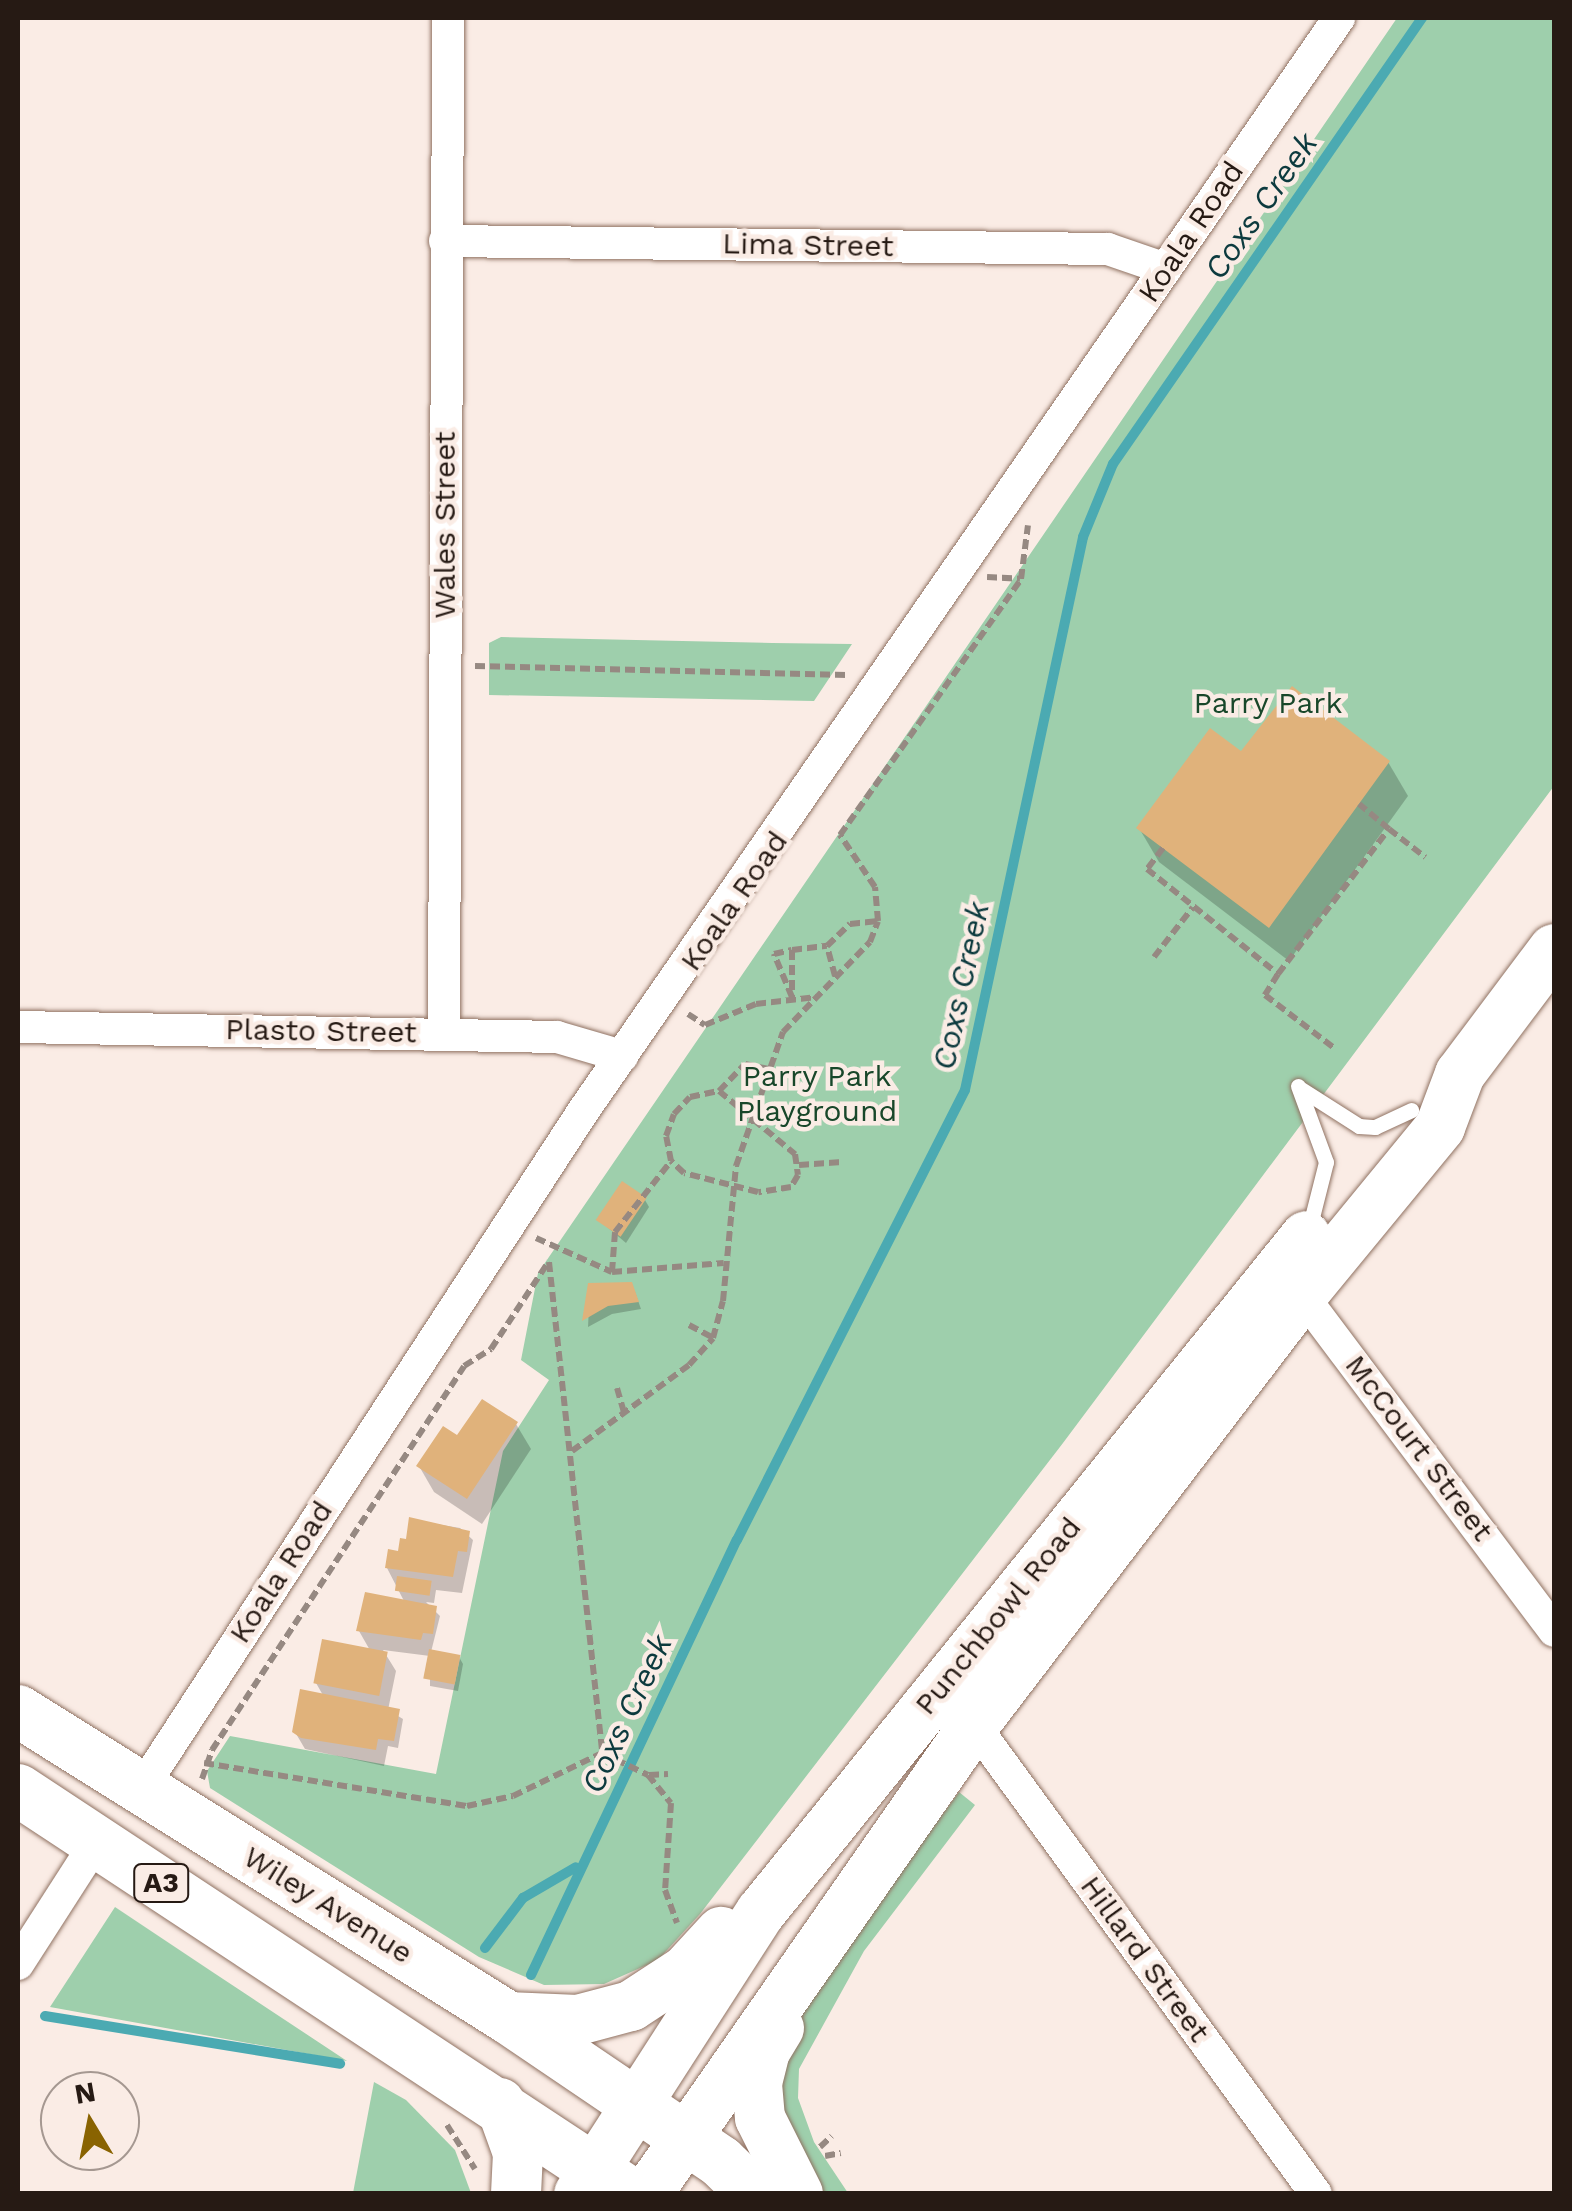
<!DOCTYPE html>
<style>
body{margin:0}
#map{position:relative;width:1572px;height:2211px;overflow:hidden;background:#faece5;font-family:"Work Sans",sans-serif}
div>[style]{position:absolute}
.green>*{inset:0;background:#9ecfac}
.shadow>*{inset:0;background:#0003}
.stream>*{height:10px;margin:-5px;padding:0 5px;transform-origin:5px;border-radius:5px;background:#4baab2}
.building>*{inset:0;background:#e0b27b;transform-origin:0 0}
.path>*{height:6px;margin-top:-3px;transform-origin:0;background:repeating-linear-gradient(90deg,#968982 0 10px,transparent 0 15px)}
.roads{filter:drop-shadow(0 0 2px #907262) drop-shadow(0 0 2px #907262)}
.service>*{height:15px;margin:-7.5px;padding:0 7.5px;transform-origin:7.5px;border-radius:7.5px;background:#fff}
.minor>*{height:32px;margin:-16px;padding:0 16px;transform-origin:16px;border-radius:16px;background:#fff}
.primary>*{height:50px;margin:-25px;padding:0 25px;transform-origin:25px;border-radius:25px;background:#fff}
.trunk>*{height:52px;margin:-26px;padding:0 26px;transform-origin:26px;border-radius:26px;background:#fff}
span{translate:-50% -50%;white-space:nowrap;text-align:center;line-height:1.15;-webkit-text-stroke:9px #faece5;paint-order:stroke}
.shield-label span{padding:2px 8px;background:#faece5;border:2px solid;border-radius:8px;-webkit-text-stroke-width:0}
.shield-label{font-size:28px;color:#261a14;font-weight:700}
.street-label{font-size:30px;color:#261a14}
.park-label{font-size:30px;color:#18472a}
.water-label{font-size:32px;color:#0c3a3e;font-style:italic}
.frame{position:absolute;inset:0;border:20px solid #261a14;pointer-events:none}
.north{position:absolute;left:40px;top:2071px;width:100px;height:100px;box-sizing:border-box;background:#faece5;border:2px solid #a59891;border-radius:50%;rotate:350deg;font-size:28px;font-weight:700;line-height:40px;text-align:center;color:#261a14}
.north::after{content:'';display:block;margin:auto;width:35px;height:45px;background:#896301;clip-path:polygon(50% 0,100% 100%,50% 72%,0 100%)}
</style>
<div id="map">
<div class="green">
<div style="clip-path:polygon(1397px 18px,1554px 18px,1554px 786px,1063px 1443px,700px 1914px,658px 1960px,604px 1984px,544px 1985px,479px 1957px,210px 1788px,207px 1771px,230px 1736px,436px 1774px,503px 1451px,549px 1380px,521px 1360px,538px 1273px)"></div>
<div style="clip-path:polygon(501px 637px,772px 643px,852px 644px,814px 701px,489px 695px,489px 643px)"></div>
<div style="clip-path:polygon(959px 1792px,975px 1805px,864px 1951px,799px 2069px,798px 2098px,814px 2142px,848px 2193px,814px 2193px,775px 2125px,783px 2046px,839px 1954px)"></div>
<div style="clip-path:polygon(115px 1907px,214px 1973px,347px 2061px,50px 2007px)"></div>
<div style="clip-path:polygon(374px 2082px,406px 2100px,455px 2150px,471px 2193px,353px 2193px)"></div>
</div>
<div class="shadow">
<div style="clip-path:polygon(1242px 755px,1388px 762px,1408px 796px,1289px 961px,1159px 862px,1139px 828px)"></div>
<div style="clip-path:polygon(645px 1200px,649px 1207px,626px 1243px,599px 1220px)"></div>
<div style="clip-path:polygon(590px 1285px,635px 1292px,641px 1309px,612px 1314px,588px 1327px)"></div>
<div style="clip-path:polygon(516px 1424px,531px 1449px,482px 1524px,434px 1492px,419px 1466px,458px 1439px)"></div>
<div style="clip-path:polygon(412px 1520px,460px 1528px,473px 1540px,462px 1593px,436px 1590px,434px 1603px,426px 1602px,440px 1616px,431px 1652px,459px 1657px,463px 1664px,458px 1691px,430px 1686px,430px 1656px,383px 1650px,396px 1671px,388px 1710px,403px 1719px,398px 1748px,388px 1746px,384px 1766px,305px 1749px,295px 1732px,324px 1697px,316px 1683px,371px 1652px,359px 1631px,404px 1601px,387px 1568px,408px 1542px)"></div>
</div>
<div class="stream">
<div style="left:485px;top:1948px;width:63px;rotate:-52.8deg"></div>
<div style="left:523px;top:1898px;width:61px;rotate:-30.3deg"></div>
<div style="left:531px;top:1975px;width:481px;rotate:-64.7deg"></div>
<div style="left:737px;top:1540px;width:504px;rotate:-63.13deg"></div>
<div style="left:965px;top:1090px;width:565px;rotate:-77.95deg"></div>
<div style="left:1083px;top:537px;width:79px;rotate:-67.7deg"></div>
<div style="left:1113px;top:464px;width:543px;rotate:-55.28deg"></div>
<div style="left:45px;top:2016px;width:299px;rotate:9.2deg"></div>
</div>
<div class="building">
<div style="clip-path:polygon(1292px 686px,1390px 761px,1269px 928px,1136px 828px,1210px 728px,1241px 751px)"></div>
<div style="left:622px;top:1181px;width:30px;height:47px;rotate:34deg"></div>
<div style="clip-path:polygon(632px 1282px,639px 1302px,608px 1306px,582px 1321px,588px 1283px)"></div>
<div style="clip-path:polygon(482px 1399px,518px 1422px,467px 1499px,416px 1466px,443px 1426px,457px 1435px)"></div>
<div style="clip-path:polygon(409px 1517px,470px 1531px,467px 1552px,458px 1551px,453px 1577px,385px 1568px,388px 1549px,398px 1551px,400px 1538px,406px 1539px)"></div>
<div style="left:397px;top:1576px;width:35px;height:15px;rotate:8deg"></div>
<div style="clip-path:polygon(365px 1592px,437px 1606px,433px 1634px,423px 1633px,421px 1640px,356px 1631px)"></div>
<div style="left:322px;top:1639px;width:67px;height:45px;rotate:11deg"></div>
<div style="left:429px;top:1649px;width:32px;height:30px;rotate:11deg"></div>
<div style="clip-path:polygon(300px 1689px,400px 1709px,394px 1741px,378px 1739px,376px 1750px,301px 1738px,292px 1732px)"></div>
</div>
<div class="path">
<div style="left:987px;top:577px;width:33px;rotate:3deg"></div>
<div style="left:475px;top:666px;width:372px;rotate:1.4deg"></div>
<div style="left:1389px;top:829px;width:46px;rotate:37.9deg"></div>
<div style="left:1163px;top:848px;width:26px;rotate:127deg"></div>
<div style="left:1147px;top:869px;width:168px;rotate:38.7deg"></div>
<div style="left:1278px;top:974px;width:25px;rotate:122deg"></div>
<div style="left:1265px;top:995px;width:87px;rotate:37.5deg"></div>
<div style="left:792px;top:950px;width:47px;rotate:90deg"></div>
<div style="left:792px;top:997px;width:47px;rotate:-112.7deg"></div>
<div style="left:774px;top:954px;width:18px;rotate:-13deg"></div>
<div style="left:792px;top:950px;width:35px;rotate:-7deg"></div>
<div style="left:1154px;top:957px;width:63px;rotate:-52deg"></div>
<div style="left:1278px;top:974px;width:183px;rotate:-52.6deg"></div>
<div style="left:1389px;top:829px;width:39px;rotate:-140deg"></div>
<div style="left:835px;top:976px;width:31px;rotate:-105deg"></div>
<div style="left:827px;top:946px;width:32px;rotate:-44deg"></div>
<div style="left:850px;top:924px;width:28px;rotate:-6deg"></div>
<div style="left:688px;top:1014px;width:20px;rotate:33deg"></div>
<div style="left:705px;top:1025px;width:55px;rotate:-22.4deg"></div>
<div style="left:756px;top:1004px;width:61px;rotate:-6.5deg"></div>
<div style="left:719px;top:1091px;width:99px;rotate:39.7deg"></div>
<div style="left:795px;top:1154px;width:21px;rotate:82deg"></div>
<div style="left:798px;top:1175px;width:14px;rotate:120deg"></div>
<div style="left:791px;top:1187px;width:33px;rotate:171deg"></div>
<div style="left:758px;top:1192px;width:76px;rotate:-165.6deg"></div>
<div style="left:684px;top:1173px;width:18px;rotate:-137deg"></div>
<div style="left:671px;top:1161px;width:25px;rotate:-101deg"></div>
<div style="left:666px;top:1136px;width:23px;rotate:-70deg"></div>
<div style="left:674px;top:1114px;width:23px;rotate:-47deg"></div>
<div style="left:690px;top:1097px;width:30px;rotate:-12deg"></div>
<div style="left:719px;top:1091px;width:37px;rotate:-46deg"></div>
<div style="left:745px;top:1064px;width:25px;rotate:12deg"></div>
<div style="left:799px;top:1165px;width:43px;rotate:-4deg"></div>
<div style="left:536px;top:1238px;width:83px;rotate:24.1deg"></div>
<div style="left:612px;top:1272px;width:112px;rotate:-4.6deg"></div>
<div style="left:549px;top:1262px;width:494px;rotate:83.8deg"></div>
<div style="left:612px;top:1272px;width:40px;rotate:-85.7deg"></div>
<div style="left:615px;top:1232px;width:90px;rotate:-51.7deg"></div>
<div style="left:689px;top:1325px;width:27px;rotate:28deg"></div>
<div style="left:617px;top:1388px;width:26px;rotate:74deg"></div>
<div style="left:572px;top:1451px;width:145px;rotate:-36.3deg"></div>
<div style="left:689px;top:1365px;width:36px;rotate:-48deg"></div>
<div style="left:713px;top:1338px;width:38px;rotate:-75deg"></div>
<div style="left:723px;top:1301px;width:136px;rotate:-84.5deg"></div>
<div style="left:736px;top:1166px;width:142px;rotate:-70.7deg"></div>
<div style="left:783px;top:1032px;width:125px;rotate:-46deg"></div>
<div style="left:870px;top:942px;width:22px;rotate:-69deg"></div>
<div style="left:878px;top:921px;width:34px;rotate:-95deg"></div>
<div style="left:875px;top:887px;width:63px;rotate:-123.9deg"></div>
<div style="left:840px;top:835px;width:314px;rotate:-54.7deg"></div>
<div style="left:1021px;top:579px;width:54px;rotate:-82.6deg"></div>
<div style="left:204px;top:1763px;width:266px;rotate:9.3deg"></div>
<div style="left:467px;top:1806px;width:47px;rotate:-12.3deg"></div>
<div style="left:513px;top:1796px;width:99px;rotate:-25.8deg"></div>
<div style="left:602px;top:1753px;width:51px;rotate:25.6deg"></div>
<div style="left:648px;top:1775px;width:36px;rotate:51deg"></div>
<div style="left:671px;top:1803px;width:87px;rotate:93.9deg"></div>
<div style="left:665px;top:1890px;width:35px;rotate:70deg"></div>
<div style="left:649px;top:1775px;width:19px;rotate:-3deg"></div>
<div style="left:202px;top:1779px;width:31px;rotate:-71deg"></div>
<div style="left:212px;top:1750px;width:459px;rotate:-56.7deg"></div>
<div style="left:464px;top:1366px;width:32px;rotate:-32deg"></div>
<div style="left:491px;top:1349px;width:105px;rotate:-56.6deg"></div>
<div style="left:447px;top:2125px;width:52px;rotate:57.5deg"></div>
<div style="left:820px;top:2147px;width:16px;rotate:-43deg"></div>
<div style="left:825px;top:2156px;width:16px;rotate:-11deg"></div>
</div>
<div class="roads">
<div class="service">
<div style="left:1298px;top:1086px;width:81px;rotate:69.8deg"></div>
<div style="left:1326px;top:1162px;width:69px;rotate:104.2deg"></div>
<div style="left:1301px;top:1089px;width:69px;rotate:32.5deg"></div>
<div style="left:1359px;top:1126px;width:16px;rotate:4deg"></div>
<div style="left:1375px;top:1127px;width:40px;rotate:-25deg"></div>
</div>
<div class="minor">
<div style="left:445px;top:241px;width:663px;rotate:0.69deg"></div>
<div style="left:1108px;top:249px;width:61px;rotate:19deg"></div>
<div style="left:18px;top:1027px;width:539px;rotate:1.06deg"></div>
<div style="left:557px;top:1037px;width:68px;rotate:16.3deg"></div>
<div style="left:444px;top:1032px;width:1014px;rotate:-89.77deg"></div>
<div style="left:1293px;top:1283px;width:435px;rotate:53.1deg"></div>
<div style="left:974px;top:1725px;width:580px;rotate:53.9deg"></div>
<div style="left:140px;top:1791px;width:813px;rotate:-56.9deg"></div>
<div style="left:584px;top:1110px;width:1328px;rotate:-55.34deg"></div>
<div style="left:18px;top:1964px;width:146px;rotate:-57.3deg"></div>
</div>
<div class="primary">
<div style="left:507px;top:2017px;width:71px;rotate:2.4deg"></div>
<div style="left:578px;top:2020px;width:55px;rotate:-14.8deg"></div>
<div style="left:631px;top:2006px;width:66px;rotate:-33.2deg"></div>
<div style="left:686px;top:1970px;width:52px;rotate:-47.4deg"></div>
<div style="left:779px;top:2028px;width:27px;rotate:121deg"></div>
<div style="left:765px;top:2051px;width:34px;rotate:104deg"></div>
<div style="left:757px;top:2084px;width:34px;rotate:85deg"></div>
<div style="left:760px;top:2118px;width:85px;rotate:63.4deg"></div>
<div style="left:500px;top:2103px;width:53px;rotate:70.2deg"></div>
<div style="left:518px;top:2153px;width:41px;rotate:92.8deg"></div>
<div style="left:579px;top:2194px;width:336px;rotate:-57.2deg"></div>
<div style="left:761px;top:1912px;width:868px;rotate:-51.12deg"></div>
<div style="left:647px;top:2194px;width:572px;rotate:-55.11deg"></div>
<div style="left:974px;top:1725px;width:542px;rotate:-52.64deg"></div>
<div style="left:1303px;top:1294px;width:216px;rotate:-50.6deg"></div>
<div style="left:1440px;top:1127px;width:57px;rotate:-69.3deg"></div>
<div style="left:1460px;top:1074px;width:156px;rotate:-53.1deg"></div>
</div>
<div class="trunk">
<div style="left:18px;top:1711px;width:577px;rotate:32.04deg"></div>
<div style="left:507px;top:2017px;width:258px;rotate:34.1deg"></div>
<div style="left:721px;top:2162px;width:46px;rotate:44.1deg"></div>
<div style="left:18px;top:1790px;width:734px;rotate:33.39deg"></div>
</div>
</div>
<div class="shield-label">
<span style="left:161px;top:1883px">A3</span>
</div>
<div class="street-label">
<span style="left:1191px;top:232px;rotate:-56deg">Koala Road</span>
<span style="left:808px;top:245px;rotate:1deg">Lima Street</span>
<span style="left:445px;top:525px;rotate:-90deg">Wales Street</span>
<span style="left:734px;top:901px;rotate:-55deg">Koala Road</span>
<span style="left:321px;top:1031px;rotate:1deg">Plasto Street</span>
<span style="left:1419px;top:1448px;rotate:53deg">McCourt Street</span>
<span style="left:281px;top:1572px;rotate:-57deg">Koala Road</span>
<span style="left:998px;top:1616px;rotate:-51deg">Punchbowl Road</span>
<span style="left:328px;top:1905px;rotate:32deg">Wiley Avenue</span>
<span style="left:1145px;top:1959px;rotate:54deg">Hillard Street</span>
</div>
<div class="park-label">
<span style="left:1268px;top:703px">Parry Park</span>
<span style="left:817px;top:1093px">Parry Park<br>Playground</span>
</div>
<div class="water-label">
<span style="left:1261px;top:206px;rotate:-55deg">Coxs Creek</span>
<span style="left:961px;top:986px;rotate:-78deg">Coxs Creek</span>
<span style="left:627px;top:1714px;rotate:-65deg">Coxs Creek</span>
</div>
<div class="frame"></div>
<div class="north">N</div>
</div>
